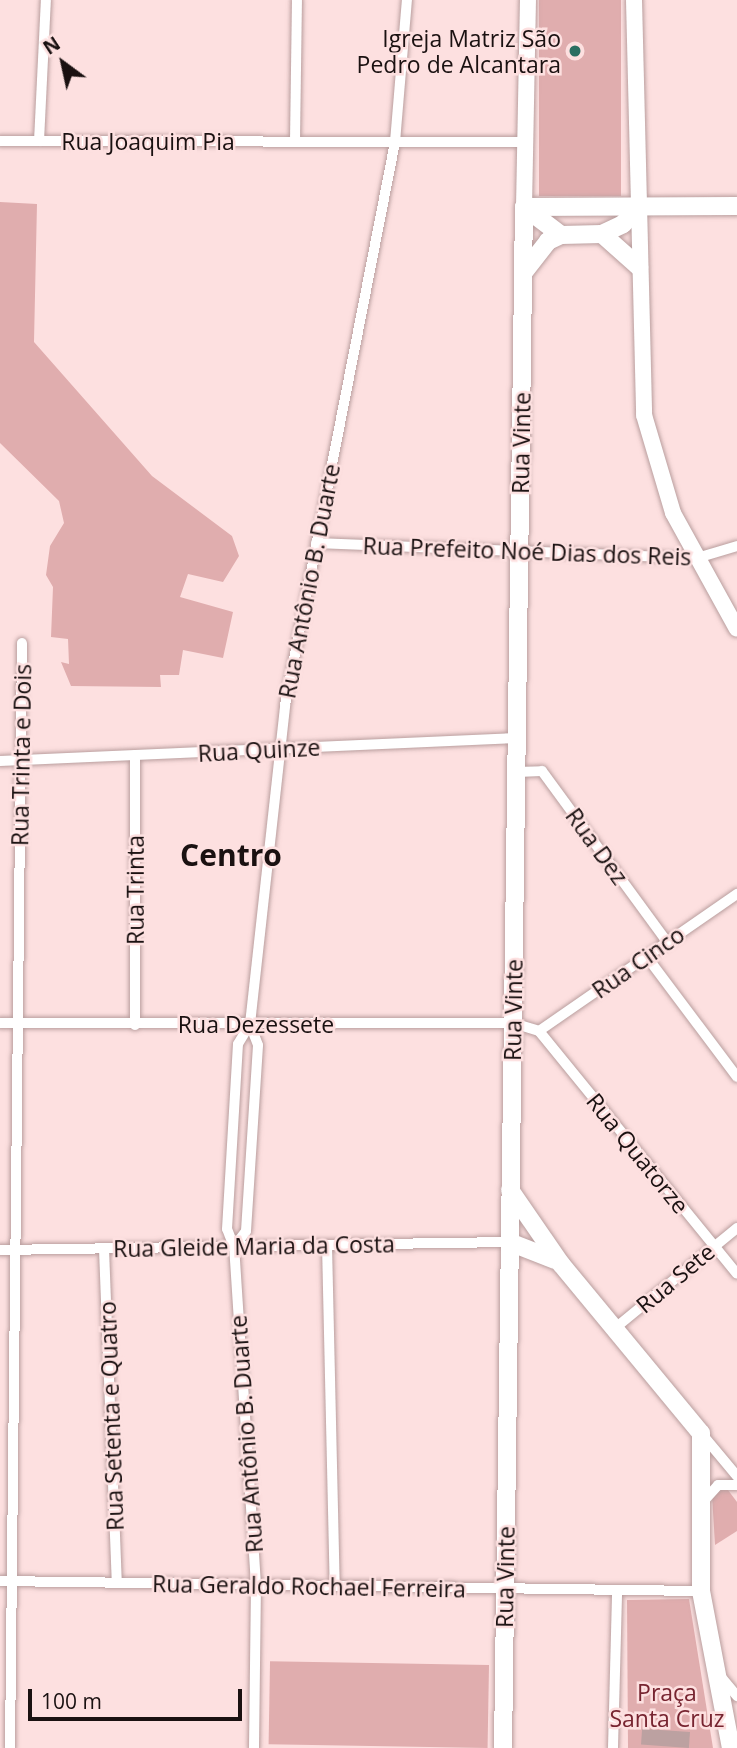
<!DOCTYPE html>
<meta charset="utf-8">
<style>
body{margin:0}
#map{position:relative;width:737px;height:1748px;overflow:hidden;background:#fde0e0;font-family:"Open Sans",sans-serif}
div>[style]{position:absolute}
.green>*{inset:0;background:#e0adae;transform-origin:0 0}
.building>*{inset:0;background:#bca1a1;transform-origin:0 0}
.roads{filter:drop-shadow(0 0 2px #b99e9e) drop-shadow(0 0 2px #b99e9e)}
.street>*{height:10px;margin:-5px;padding:0 5px;transform-origin:5px;border-radius:5px;background:#fff}
.secondary>*{height:16px;margin:-8px;padding:0 8px;transform-origin:8px;border-radius:8px;background:#fff}
.primary>*{height:18px;margin:-9px;padding:0 9px;transform-origin:9px;border-radius:9px;background:#fff}
.dots>*{width:19px;height:19px;translate:-50% -50%;box-sizing:border-box;border:4px solid #fde0e0;border-radius:50%}
span{translate:-50% -50%;white-space:nowrap;text-align:center;line-height:1.15;-webkit-text-stroke:5px #fde0e0;paint-order:stroke}
.poi-label{font-size:23px;color:#1a1111}
.right{translate:-100% -50%;text-align:right}
.street-label{font-size:23px;color:#1a1111}
.park-label{font-size:23px;color:#772430}
.district-label{font-size:30px;color:#1a1111;font-weight:700}
.north{position:absolute;left:28px;top:28px;width:70px;height:70px;-webkit-text-stroke:5px #fde0e0;paint-order:stroke;rotate:327deg;font-size:19px;font-weight:700;line-height:28px;text-align:center;color:#1a1111}
.north::after{content:'';display:block;margin:auto;width:24px;height:32px;background:#1a1111;clip-path:polygon(50% 0,100% 100%,50% 72%,0 100%)}
.scale{position:absolute;left:28px;top:1689px;width:214px;height:32px;box-sizing:border-box;border:4px solid #1a1111;border-top:0;padding-left:9px;font-size:21px;line-height:24px;white-space:nowrap;color:#1a1111;-webkit-text-stroke:5px #fde0e0;paint-order:stroke}
</style>
<div id="map">
<div class="green">
<div style="left:539px;top:0;width:82px;height:196px"></div>
<div style="clip-path:polygon(0 202px,37px 204px,34px 342px,152px 476px,232px 536px,239px 556px,223px 582px,188px 574px,180px 597px,233px 612px,223px 658px,183px 650px,179px 675px,160px 675px,161px 687px,71px 686px,61px 662px,69px 664px,68px 639px,51px 637px,53px 587px,46px 575px,50px 546px,64px 523px,59px 501px,0 443px)"></div>
<div style="clip-path:polygon(725px 1486px,737px 1502px,737px 1531px,715px 1545px,712px 1495px)"></div>
<div style="clip-path:polygon(689px 1599px,713px 1748px,628px 1748px,627px 1600px)"></div>
<div style="left:489px;top:1665px;width:83px;height:219px;rotate:91deg"></div>
</div>
<div class="building">
<div style="left:690px;top:1732px;width:16px;height:48px;rotate:94deg"></div>
</div>
<div class="roads">
<div class="street">
<div style="left:0;top:141px;width:526px;rotate:0.11deg"></div>
<div style="left:39px;top:141px;width:141px;rotate:-87.2deg"></div>
<div style="left:295px;top:141px;width:141px;rotate:-89.2deg"></div>
<div style="left:316px;top:543px;width:381px;rotate:2.3deg"></div>
<div style="left:697px;top:558px;width:42px;rotate:-16.7deg"></div>
<div style="left:0;top:761px;width:518px;rotate:-2.55deg"></div>
<div style="left:517px;top:772px;width:25px;rotate:-2deg"></div>
<div style="left:542px;top:771px;width:212px;rotate:53.8deg"></div>
<div style="left:647px;top:957px;width:150px;rotate:53.1deg"></div>
<div style="left:0;top:1023px;width:513px"></div>
<div style="left:513px;top:1023px;width:27px;rotate:17deg"></div>
<div style="left:135px;top:1025px;width:270px;rotate:-90deg"></div>
<div style="left:539px;top:1031px;width:313px;rotate:50.8deg"></div>
<div style="left:539px;top:1031px;width:241px;rotate:-34.7deg"></div>
<div style="left:327px;top:1245px;width:341px;rotate:88.7deg"></div>
<div style="left:234px;top:1247px;width:20px;rotate:-53deg"></div>
<div style="left:246px;top:1231px;width:186px;rotate:-86.3deg"></div>
<div style="left:258px;top:1045px;width:22px;rotate:-111deg"></div>
<div style="left:104px;top:1249px;width:334px;rotate:87.8deg"></div>
<div style="left:0;top:1250px;width:509px;rotate:-0.9deg"></div>
<div style="left:614px;top:1329px;width:159px;rotate:-39.4deg"></div>
<div style="left:701px;top:1433px;width:56px;rotate:50.1deg"></div>
<div style="left:702px;top:1503px;width:24px;rotate:-48deg"></div>
<div style="left:718px;top:1485px;width:19px"></div>
<div style="left:0;top:1581px;width:701px;rotate:0.82deg"></div>
<div style="left:721px;top:1677px;width:25px;rotate:50deg"></div>
<div style="left:10px;top:1748px;width:1105px;rotate:-89.38deg"></div>
<div style="left:254px;top:1748px;width:163px;rotate:-89.3deg"></div>
<div style="left:256px;top:1585px;width:339px;rotate:-93.7deg"></div>
<div style="left:234px;top:1247px;width:19px;rotate:-111deg"></div>
<div style="left:227px;top:1229px;width:185px;rotate:-86.6deg"></div>
<div style="left:238px;top:1044px;width:23px;rotate:-59deg"></div>
<div style="left:250px;top:1024px;width:321px;rotate:-83.7deg"></div>
<div style="left:285px;top:705px;width:574px;rotate:-78.94deg"></div>
<div style="left:395px;top:142px;width:143px;rotate:-85.2deg"></div>
<div style="left:613px;top:1748px;width:158px;rotate:-88.5deg"></div>
</div>
<div class="secondary">
<div style="left:634px;top:0;width:415px;rotate:88.6deg"></div>
<div style="left:644px;top:415px;width:102px;rotate:73.5deg"></div>
<div style="left:673px;top:513px;width:132px;rotate:61.1deg"></div>
<div style="left:524px;top:207px;width:207px;rotate:-88.9deg"></div>
</div>
<div class="primary">
<div style="left:524px;top:207px;width:213px;rotate:-0.3deg"></div>
<div style="left:524px;top:207px;width:46px;rotate:37.1deg"></div>
<div style="left:602px;top:234px;width:50px;rotate:41.7deg"></div>
<div style="left:524px;top:272px;width:39px;rotate:-52deg"></div>
<div style="left:548px;top:241px;width:14px;rotate:-25deg"></div>
<div style="left:561px;top:235px;width:41px;rotate:-1.4deg"></div>
<div style="left:602px;top:234px;width:23px;rotate:-25deg"></div>
<div style="left:623px;top:224px;width:22px;rotate:-47deg"></div>
<div style="left:510px;top:1190px;width:90px;rotate:55.4deg"></div>
<div style="left:561px;top:1264px;width:219px;rotate:50.4deg"></div>
<div style="left:701px;top:1433px;width:158px;rotate:90deg"></div>
<div style="left:701px;top:1591px;width:160px;rotate:79.2deg"></div>
<div style="left:509px;top:1242px;width:49px;rotate:21.4deg"></div>
<div style="left:503px;top:1748px;width:1541px;rotate:-89.22deg"></div>
</div>
</div>
<div class="dots">
<div style="left:575px;top:51px;background:#2b6f62"></div>
</div>
<div class="poi-label">
<span class="right" style="left:561px;top:51px">Igreja Matriz São<br>Pedro de Alcantara</span>
</div>
<div class="street-label">
<span style="left:148px;top:141px">Rua Joaquim Pia</span>
<span style="left:521px;top:443px;rotate:-89deg">Rua Vinte</span>
<span style="left:527px;top:551px;rotate:2deg">Rua Prefeito Noé Dias dos Reis</span>
<span style="left:309px;top:581px;rotate:-79deg">Rua Antônio B. Duarte</span>
<span style="left:259px;top:750px;rotate:-3deg">Rua Quinze</span>
<span style="left:21px;top:755px;rotate:-89deg">Rua Trinta e Dois</span>
<span style="left:597px;top:846px;rotate:54deg">Rua Dez</span>
<span style="left:135px;top:890px;rotate:-90deg">Rua Trinta</span>
<span style="left:638px;top:962px;rotate:-35deg">Rua Cinco</span>
<span style="left:513px;top:1010px;rotate:-89deg">Rua Vinte</span>
<span style="left:256px;top:1024px">Rua Dezessete</span>
<span style="left:638px;top:1153px;rotate:51deg">Rua Quatorze</span>
<span style="left:254px;top:1246px;rotate:-1deg">Rua Gleide Maria da Costa</span>
<span style="left:675px;top:1278px;rotate:-40deg">Rua Sete</span>
<span style="left:111px;top:1416px;rotate:-92deg">Rua Setenta e Quatro</span>
<span style="left:246px;top:1434px;rotate:-94deg">Rua Antônio B. Duarte</span>
<span style="left:505px;top:1577px;rotate:-89deg">Rua Vinte</span>
<span style="left:309px;top:1586px;rotate:1deg">Rua Geraldo Rochael Ferreira</span>
</div>
<div class="park-label">
<span style="left:667px;top:1705px">Praça<br>Santa Cruz</span>
</div>
<div class="district-label">
<span style="left:231px;top:855px">Centro</span>
</div>
<div class="north">N</div>
<div class="scale">100 m</div>
</div>
